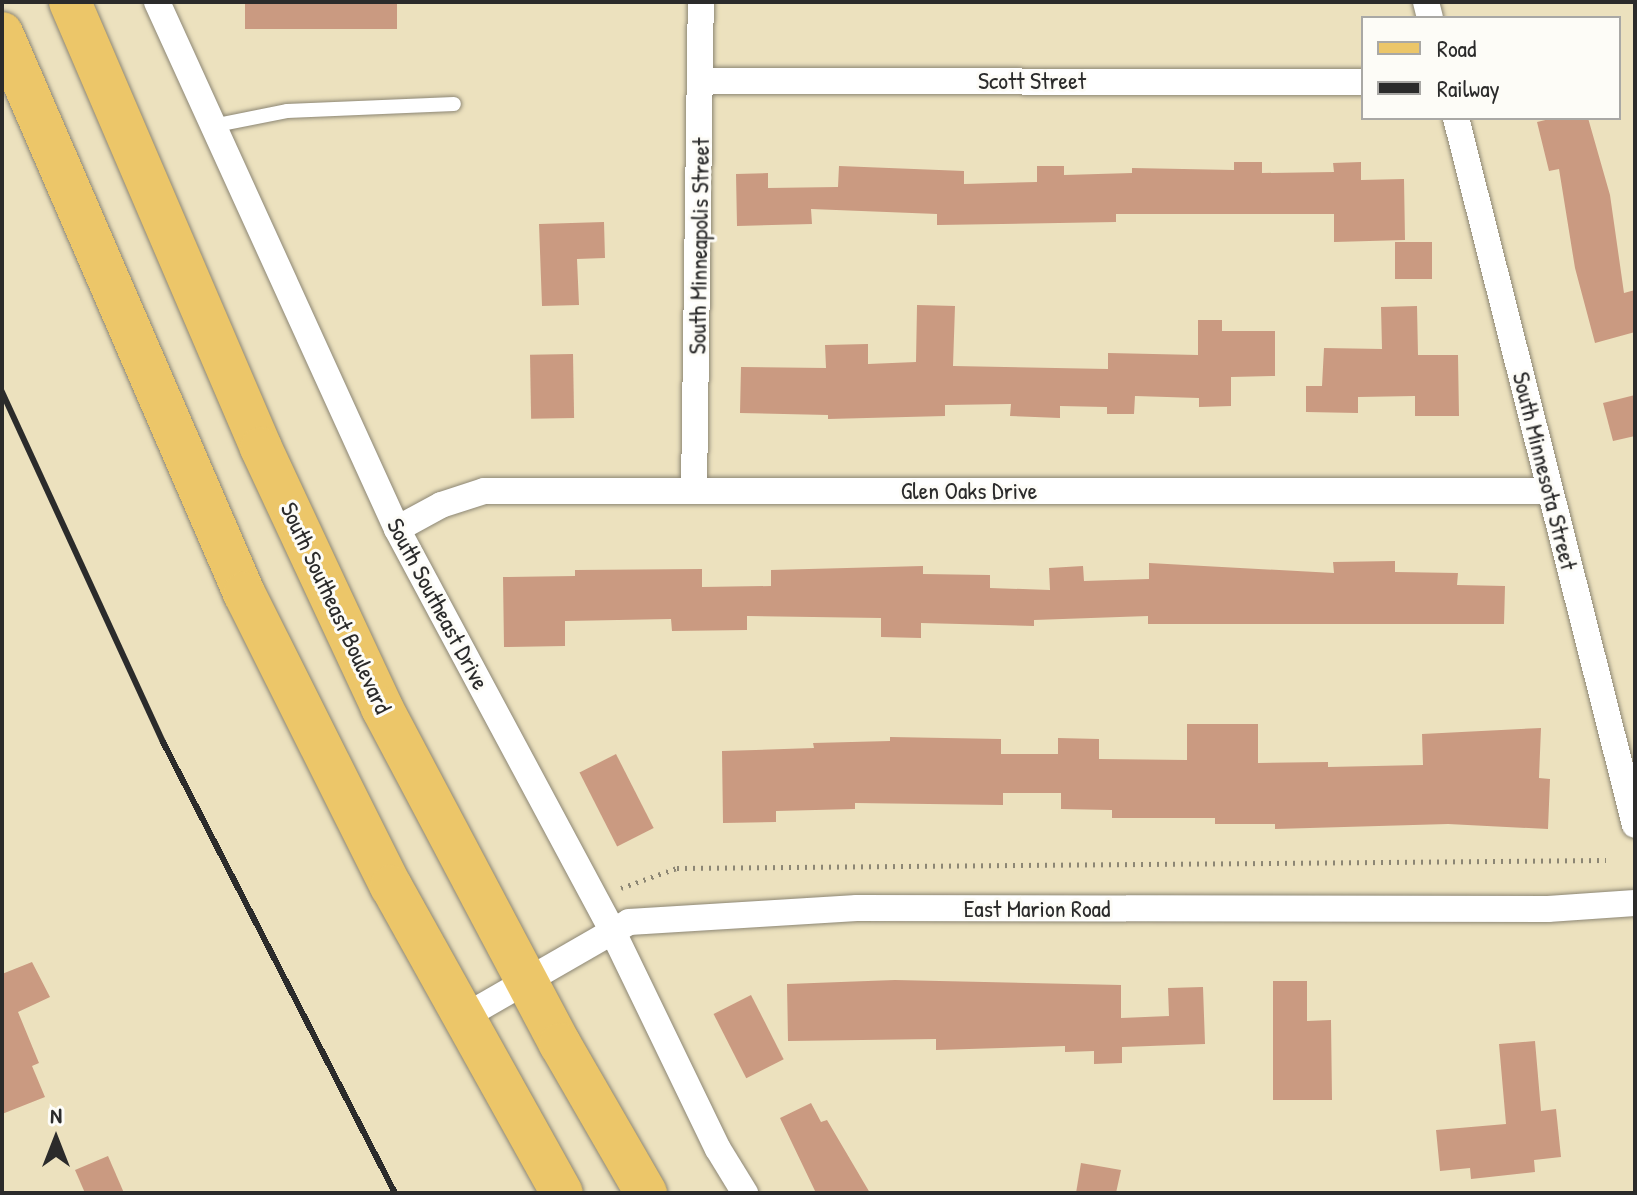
<!DOCTYPE html>
<style>
body{margin:0}
#map{position:relative;width:1637px;height:1195px;overflow:hidden;background:#ece1be;font-family:"Patrick Hand",sans-serif}
div>[style]{position:absolute}
.building>*{inset:0;background:#ca9a81;transform-origin:0 0}
.path>*{height:5px;margin-top:-2.5px;transform-origin:0;background:repeating-linear-gradient(90deg,#8c8674 0 2px,transparent 0 8px)}
.roads{filter:drop-shadow(0 0 2px #8c8674) drop-shadow(0 0 2px #8c8674)}
.lane>*{height:14px;margin:-7px;padding:0 7px;transform-origin:7px;border-radius:7px;background:#fff}
.street>*{height:26px;margin:-13px;padding:0 13px;transform-origin:13px;border-radius:13px;background:#fff}
.primary>*{height:42px;margin:-21px;padding:0 21px;transform-origin:21px;border-radius:21px;background:#ecc669}
.rail>*{height:6px;margin:-3px;padding:0 3px;transform-origin:3px;border-radius:3px;background:#2b2b2b}
span{translate:-50% -50%;white-space:nowrap;text-align:center;line-height:1.15;-webkit-text-stroke:6px #fdfcf7;paint-order:stroke}
.street-label{font-size:24px;color:#2b2b2b}
.frame{position:absolute;inset:0;border:4px solid #2b2b2b;pointer-events:none}
.legend{position:absolute;left:1361px;top:16px;width:260px;height:104px;box-sizing:border-box;background:#fdfcf7;border:2px solid #a9a8a5;margin:0;padding:10px 14px;list-style:none;font-size:24px;color:#2b2b2b}
.legend li{display:flex;align-items:center;gap:16px;height:40px}
.legend b{width:40px;border:2px solid #a9a8a5}
.north{position:absolute;left:16px;top:1099px;width:80px;height:80px;-webkit-text-stroke:6px #fdfcf7;paint-order:stroke;rotate:0deg;font-size:22px;font-weight:700;line-height:32px;text-align:center;color:#2b2b2b}
.north::after{content:'';display:block;margin:auto;width:28px;height:36px;background:#2b2b2b;clip-path:polygon(50% 0,100% 100%,50% 72%,0 100%)}
</style>
<div id="map">
<div class="building">
<div style="left:245px;top:2px;width:152px;height:27px"></div>
<div style="clip-path:polygon(1554px 118px,1588px 118px,1610px 195px,1624px 293px,1635px 290px,1635px 332px,1595px 343px,1575px 268px,1559px 169px,1549px 171px,1537px 122px)"></div>
<div style="clip-path:polygon(1234px 162px,1262px 162px,1262px 173px,1334px 172px,1333px 163px,1361px 162px,1361px 180px,1404px 179px,1405px 240px,1334px 242px,1334px 214px,1116px 214px,1116px 222px,937px 225px,937px 214px,811px 209px,812px 224px,737px 226px,736px 174px,768px 173px,768px 188px,838px 187px,839px 166px,964px 171px,964px 184px,1037px 182px,1037px 166px,1064px 166px,1064px 175px,1132px 173px,1132px 168px,1234px 170px)"></div>
<div style="clip-path:polygon(604px 222px,605px 258px,577px 259px,579px 305px,542px 306px,539px 224px)"></div>
<div style="left:1395px;top:242px;width:37px;height:37px"></div>
<div style="clip-path:polygon(917px 305px,955px 306px,953px 366px,1108px 369px,1108px 353px,1198px 355px,1198px 320px,1222px 320px,1222px 331px,1275px 331px,1275px 376px,1231px 377px,1231px 406px,1199px 407px,1199px 398px,1135px 396px,1134px 414px,1107px 414px,1107px 407px,1060px 406px,1060px 418px,1010px 416px,1011px 404px,945px 405px,945px 416px,828px 419px,828px 415px,740px 413px,741px 367px,826px 368px,825px 345px,868px 344px,868px 364px,916px 362px)"></div>
<div style="clip-path:polygon(1417px 306px,1418px 355px,1458px 355px,1459px 416px,1415px 416px,1415px 396px,1358px 397px,1358px 413px,1306px 412px,1306px 386px,1322px 386px,1324px 348px,1382px 349px,1381px 307px)"></div>
<div style="left:573px;top:354px;width:64px;height:43px;rotate:89deg"></div>
<div style="clip-path:polygon(1635px 395px,1635px 436px,1613px 441px,1603px 403px)"></div>
<div style="clip-path:polygon(1395px 561px,1395px 572px,1458px 573px,1457px 585px,1505px 586px,1504px 624px,1148px 624px,1148px 616px,1034px 620px,1034px 626px,921px 623px,921px 638px,881px 637px,881px 618px,747px 616px,747px 630px,672px 631px,671px 619px,565px 621px,565px 646px,504px 647px,503px 577px,575px 576px,575px 570px,702px 569px,702px 587px,771px 586px,771px 570px,923px 566px,923px 574px,990px 575px,990px 588px,1050px 590px,1049px 568px,1083px 566px,1084px 581px,1149px 579px,1149px 563px,1334px 573px,1333px 562px)"></div>
<div style="clip-path:polygon(1187px 724px,1258px 724px,1258px 763px,1328px 762px,1328px 767px,1423px 765px,1422px 734px,1541px 728px,1539px 778px,1550px 779px,1548px 829px,1448px 824px,1275px 829px,1275px 824px,1215px 824px,1215px 818px,1112px 818px,1112px 810px,1061px 809px,1061px 793px,1003px 793px,1003px 805px,855px 803px,855px 809px,776px 811px,776px 822px,723px 823px,722px 751px,814px 748px,813px 743px,890px 741px,890px 737px,1001px 739px,1001px 754px,1058px 754px,1058px 738px,1099px 739px,1099px 759px,1187px 760px)"></div>
<div style="left:616px;top:754px;width:83px;height:41px;rotate:63deg"></div>
<div style="clip-path:polygon(32px 962px,50px 997px,18px 1012px,39px 1063px,32px 1066px,45px 1097px,2px 1114px,2px 974px)"></div>
<div style="clip-path:polygon(895px 980px,1121px 985px,1121px 1018px,1169px 1016px,1168px 988px,1203px 987px,1205px 1044px,1122px 1047px,1122px 1063px,1094px 1064px,1094px 1051px,1065px 1052px,1065px 1046px,936px 1050px,936px 1039px,788px 1041px,787px 984px)"></div>
<div style="clip-path:polygon(1273px 981px,1307px 981px,1307px 1021px,1331px 1020px,1332px 1100px,1273px 1100px)"></div>
<div style="left:751px;top:995px;width:72px;height:42px;rotate:63deg"></div>
<div style="clip-path:polygon(1535px 1041px,1541px 1111px,1556px 1109px,1561px 1157px,1534px 1160px,1535px 1172px,1471px 1179px,1470px 1168px,1440px 1171px,1436px 1130px,1506px 1124px,1499px 1044px)"></div>
<div style="clip-path:polygon(811px 1103px,821px 1122px,827px 1120px,870px 1193px,816px 1193px,780px 1118px)"></div>
<div style="clip-path:polygon(108px 1156px,124px 1193px,85px 1193px,75px 1170px)"></div>
<div style="clip-path:polygon(1081px 1163px,1121px 1170px,1116px 1193px,1076px 1193px)"></div>
</div>
<div class="path">
<div style="left:621px;top:888px;width:59px;rotate:-19.7deg"></div>
<div style="left:677px;top:868px;width:929px;rotate:-0.49deg"></div>
</div>
<div class="roads">
<div class="lane">
<div style="left:212px;top:126px;width:76px;rotate:-11.3deg"></div>
<div style="left:287px;top:111px;width:167px;rotate:-2.4deg"></div>
</div>
<div class="street">
<div style="left:157px;top:2px;width:579px;rotate:65.52deg"></div>
<div style="left:397px;top:529px;width:455px;rotate:61.8deg"></div>
<div style="left:612px;top:930px;width:243px;rotate:64.2deg"></div>
<div style="left:718px;top:1149px;width:52px;rotate:58.5deg"></div>
<div style="left:1426px;top:2px;width:16px;rotate:76deg"></div>
<div style="left:701px;top:81px;width:662px;rotate:0.09deg"></div>
<div style="left:1456px;top:118px;width:729px;rotate:75.79deg"></div>
<div style="left:694px;top:490px;width:488px;rotate:-89.2deg"></div>
<div style="left:397px;top:529px;width:50px;rotate:-28.6deg"></div>
<div style="left:441px;top:505px;width:45px;rotate:-18deg"></div>
<div style="left:484px;top:491px;width:1066px"></div>
<div style="left:464px;top:1017px;width:190px;rotate:-29.9deg"></div>
<div style="left:629px;top:922px;width:228px;rotate:-3.5deg"></div>
<div style="left:857px;top:908px;width:691px;rotate:0.08deg"></div>
<div style="left:1548px;top:909px;width:87px;rotate:-3.9deg"></div>
</div>
<div class="primary">
<div style="left:70px;top:2px;width:485px;rotate:66.8deg"></div>
<div style="left:261px;top:448px;width:287px;rotate:65deg"></div>
<div style="left:382px;top:708px;width:380px;rotate:62.1deg"></div>
<div style="left:560px;top:1044px;width:172px;rotate:60deg"></div>
<div style="left:2px;top:33px;width:610px;rotate:66.63deg"></div>
<div style="left:244px;top:593px;width:328px;rotate:63.4deg"></div>
<div style="left:391px;top:886px;width:351px;rotate:60.9deg"></div>
</div>
</div>
<div class="rail">
<div style="left:2px;top:392px;width:385px;rotate:65.3deg"></div>
<div style="left:163px;top:742px;width:507px;rotate:62.78deg"></div>
</div>
<div class="street-label">
<span style="left:1032px;top:81px">Scott Street</span>
<span style="left:699px;top:246px;rotate:-89deg">South Minneapolis Street</span>
<span style="left:1545px;top:471px;rotate:76deg">South Minnesota Street</span>
<span style="left:969px;top:491px">Glen Oaks Drive</span>
<span style="left:438px;top:604px;rotate:62deg">South Southeast Drive</span>
<span style="left:336px;top:608px;rotate:65deg">South Southeast Boulevard</span>
<span style="left:1037px;top:909px">East Marion Road</span>
</div>
<div class="frame"></div>
<ul class="legend">
<li><b style="height:10px;background:#ecc669"></b>Road</li>
<li><b style="height:10px;background:#2b2b2b"></b>Railway</li>
</ul>
<div class="north">N</div>
</div>
